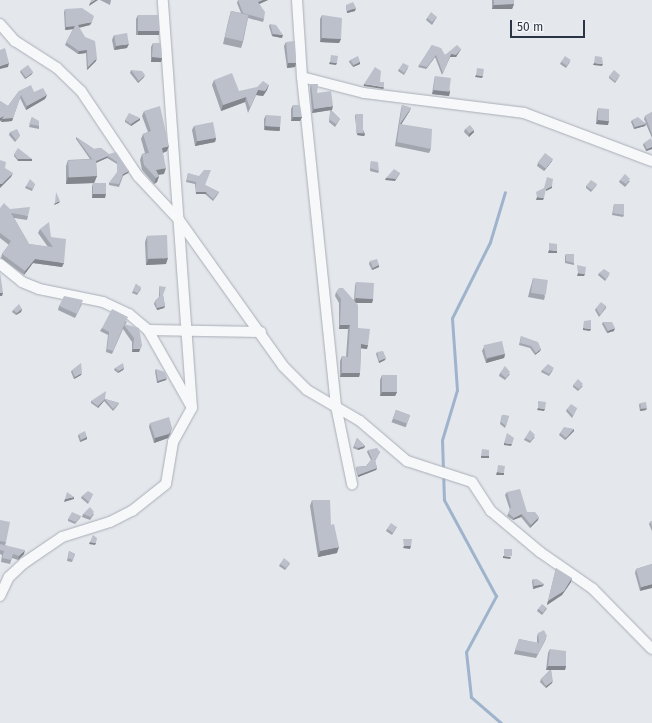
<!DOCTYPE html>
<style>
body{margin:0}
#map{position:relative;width:652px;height:723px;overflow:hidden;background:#e4e7ec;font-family:"Fira Sans",sans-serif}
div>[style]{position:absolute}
.stream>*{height:3px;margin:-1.5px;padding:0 1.5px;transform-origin:1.5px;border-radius:1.5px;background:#9fb4cc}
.roads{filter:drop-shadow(0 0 1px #a9aeb7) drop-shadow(0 0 1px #a9aeb7)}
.street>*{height:10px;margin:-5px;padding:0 5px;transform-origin:5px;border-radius:5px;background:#f7f8fa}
.wall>*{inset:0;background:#a1a5ae;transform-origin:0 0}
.shaded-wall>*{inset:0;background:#83868d;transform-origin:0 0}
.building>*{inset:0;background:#bbc0ca;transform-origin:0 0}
span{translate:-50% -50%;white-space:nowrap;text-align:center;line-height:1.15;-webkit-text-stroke:3px #f4f6f9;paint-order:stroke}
.scale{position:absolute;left:510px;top:20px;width:75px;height:18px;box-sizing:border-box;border:2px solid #2b3445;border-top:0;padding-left:5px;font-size:12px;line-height:14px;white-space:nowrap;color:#2b3445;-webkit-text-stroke:3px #f4f6f9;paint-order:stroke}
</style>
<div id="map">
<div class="stream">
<div style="left:501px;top:723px;width:40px;rotate:-139deg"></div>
<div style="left:471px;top:697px;width:45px;rotate:-96.3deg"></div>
<div style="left:466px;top:652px;width:64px;rotate:-61.8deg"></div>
<div style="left:496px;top:596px;width:109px;rotate:-118.4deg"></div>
<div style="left:444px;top:500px;width:60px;rotate:-91.9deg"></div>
<div style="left:442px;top:440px;width:52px;rotate:-73.3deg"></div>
<div style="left:457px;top:390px;width:72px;rotate:-94deg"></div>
<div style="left:452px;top:318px;width:85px;rotate:-63.4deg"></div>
<div style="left:490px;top:242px;width:52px;rotate:-73.3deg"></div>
</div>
<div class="roads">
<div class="street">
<div style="left:297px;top:0;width:77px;rotate:86.3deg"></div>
<div style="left:302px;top:77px;width:331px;rotate:84.1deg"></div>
<div style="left:336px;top:406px;width:80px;rotate:78.4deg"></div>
<div style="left:0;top:24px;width:23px;rotate:49deg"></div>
<div style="left:15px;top:41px;width:50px;rotate:32.7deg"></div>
<div style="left:57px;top:68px;width:33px;rotate:44deg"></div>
<div style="left:81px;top:91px;width:102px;rotate:56.2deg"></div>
<div style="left:138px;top:176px;width:60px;rotate:47deg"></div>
<div style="left:179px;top:220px;width:179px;rotate:54.5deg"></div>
<div style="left:283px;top:366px;width:34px;rotate:45deg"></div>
<div style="left:307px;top:390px;width:61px;rotate:30.3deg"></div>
<div style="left:360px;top:421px;width:62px;rotate:40.4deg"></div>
<div style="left:407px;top:461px;width:68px;rotate:17.9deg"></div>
<div style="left:472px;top:482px;width:35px;rotate:57deg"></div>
<div style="left:491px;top:511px;width:64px;rotate:39.9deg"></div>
<div style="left:540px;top:552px;width:65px;rotate:34.9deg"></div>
<div style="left:593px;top:589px;width:84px;rotate:45.5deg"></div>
<div style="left:302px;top:77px;width:64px;rotate:14.5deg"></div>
<div style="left:364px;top:93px;width:161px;rotate:7.1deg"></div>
<div style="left:524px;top:113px;width:137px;rotate:20.6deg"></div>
<div style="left:0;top:264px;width:28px;rotate:39deg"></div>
<div style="left:22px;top:282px;width:18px;rotate:22deg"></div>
<div style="left:39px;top:289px;width:65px;rotate:11.5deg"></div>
<div style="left:103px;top:302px;width:29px;rotate:25deg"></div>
<div style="left:129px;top:314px;width:25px;rotate:40deg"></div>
<div style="left:148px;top:330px;width:113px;rotate:1deg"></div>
<div style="left:148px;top:330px;width:87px;rotate:60.5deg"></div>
<div style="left:0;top:596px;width:21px;rotate:-65deg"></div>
<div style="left:9px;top:577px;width:21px;rotate:-43deg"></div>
<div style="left:24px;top:563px;width:46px;rotate:-34.4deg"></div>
<div style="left:62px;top:537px;width:50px;rotate:-17.4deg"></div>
<div style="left:110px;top:522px;width:25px;rotate:-27deg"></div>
<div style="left:132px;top:511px;width:43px;rotate:-38.5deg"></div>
<div style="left:166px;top:484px;width:43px;rotate:-80.5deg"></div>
<div style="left:173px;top:442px;width:39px;rotate:-61deg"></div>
<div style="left:192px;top:408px;width:409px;rotate:-94.1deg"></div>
</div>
</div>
<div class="wall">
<div style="clip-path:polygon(100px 0,111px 0,110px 5px)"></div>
<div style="clip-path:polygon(238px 0,268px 0,259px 4px,264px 19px,263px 22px,248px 18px,243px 42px,241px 48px,223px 44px,229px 18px,231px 11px,241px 13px,237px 3px)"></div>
<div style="clip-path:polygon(492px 0,514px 0,514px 4px,512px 9px,492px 9px)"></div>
<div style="clip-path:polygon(346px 5px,355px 11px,347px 13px,346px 7px)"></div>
<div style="clip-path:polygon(65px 9px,90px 25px,79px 28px,96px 61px,87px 70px,86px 53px,78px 54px,65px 45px,73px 29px,65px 30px,64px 12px)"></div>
<div style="clip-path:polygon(138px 15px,159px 31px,158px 35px,136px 35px,136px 19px)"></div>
<div style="clip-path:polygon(322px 15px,341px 39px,339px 43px,320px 42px,320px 19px)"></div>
<div style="clip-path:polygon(437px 17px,432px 25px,426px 20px,427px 18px)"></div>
<div style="clip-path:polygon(270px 24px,282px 38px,272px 36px,269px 26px)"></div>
<div style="clip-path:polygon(114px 35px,127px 48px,114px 50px,112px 40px)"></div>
<div style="clip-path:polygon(286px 42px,296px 63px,295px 67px,287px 68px,284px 46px)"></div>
<div style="clip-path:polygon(153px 43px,162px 58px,161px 62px,151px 62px,151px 47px)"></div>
<div style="clip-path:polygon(432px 45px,445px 55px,461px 49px,456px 57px,450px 57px,442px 75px,435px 57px,426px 69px,418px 67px)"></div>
<div style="clip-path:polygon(350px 60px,360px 62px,360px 64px,353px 67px,349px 62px)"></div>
<div style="clip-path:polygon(561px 62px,570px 62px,566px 68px,560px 64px)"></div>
<div style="clip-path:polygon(408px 68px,404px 75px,398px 71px,399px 69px)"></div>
<div style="clip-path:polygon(21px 70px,32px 74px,25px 79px,20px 72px)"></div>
<div style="clip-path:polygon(131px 70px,144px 77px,138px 83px,130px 73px)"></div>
<div style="clip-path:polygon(435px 76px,450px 91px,449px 96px,432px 94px,434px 81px)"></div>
<div style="clip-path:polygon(609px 76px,619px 77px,615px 83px,609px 78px)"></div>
<div style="clip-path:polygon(214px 80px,239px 91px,267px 90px,263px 96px,256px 95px,248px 113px,245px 102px,221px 111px,212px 85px)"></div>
<div style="clip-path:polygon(311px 84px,317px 93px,332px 110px,331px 110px,340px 119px,335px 127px,329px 122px,330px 112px,330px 110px,312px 113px,310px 88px)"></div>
<div style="clip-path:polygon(19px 91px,34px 92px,47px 95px,45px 99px,26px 110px,20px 98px,12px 121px,1px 122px,2px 120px,0 121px,0 101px,8px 106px)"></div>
<div style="clip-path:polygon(293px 105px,302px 117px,300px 121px,291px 121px,291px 109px)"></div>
<div style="clip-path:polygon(402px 105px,411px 108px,409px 112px,401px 124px,431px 149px,429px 153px,395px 146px,401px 109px)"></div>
<div style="clip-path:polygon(598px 108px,608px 125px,596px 124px,597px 112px)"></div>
<div style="clip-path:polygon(144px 111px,167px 151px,163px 153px,164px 174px,158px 175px,159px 176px,157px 182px,154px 184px,142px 170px,140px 160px,142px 154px,145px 153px,141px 139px,143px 134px,148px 132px,142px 116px)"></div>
<div style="clip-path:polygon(652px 112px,652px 138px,646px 124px,645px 126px,634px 129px,631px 122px,632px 120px,646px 123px,644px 119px,645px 116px)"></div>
<div style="clip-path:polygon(356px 114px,365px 134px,364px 136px,357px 135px,355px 116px)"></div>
<div style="clip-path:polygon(266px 115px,280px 127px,279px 131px,264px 130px,264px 119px)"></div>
<div style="clip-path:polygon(32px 117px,39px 126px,39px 129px,29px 127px)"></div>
<div style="clip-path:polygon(125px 120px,140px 120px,131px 126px,125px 122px)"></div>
<div style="clip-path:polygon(194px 126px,216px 138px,215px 142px,195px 146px,192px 130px)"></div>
<div style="clip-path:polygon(465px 129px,474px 132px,469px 137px,464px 132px)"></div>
<div style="clip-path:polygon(10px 132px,20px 135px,19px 137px,15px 142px,9px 135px)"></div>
<div style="clip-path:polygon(76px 137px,94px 149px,101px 148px,129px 171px,128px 173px,123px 176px,119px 187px,109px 185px,109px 183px,117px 173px,117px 164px,107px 158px,96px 163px,97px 176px,94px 183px,66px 184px,66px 166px,68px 160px,90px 159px,76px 139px)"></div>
<div style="clip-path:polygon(652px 141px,652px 149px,646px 151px,643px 145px,644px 143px)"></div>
<div style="clip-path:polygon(14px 154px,32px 159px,31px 161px,18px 161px,14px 156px)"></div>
<div style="clip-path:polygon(371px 161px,379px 171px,378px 173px,370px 171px)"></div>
<div style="clip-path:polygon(552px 161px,544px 171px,537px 166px,538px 163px)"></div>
<div style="clip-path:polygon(188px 173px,205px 185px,219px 192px,218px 194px,213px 201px,205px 194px,196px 194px,195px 184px,186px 182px)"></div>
<div style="clip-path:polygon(620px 180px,630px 181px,625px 187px,619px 182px)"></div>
<div style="clip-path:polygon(93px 183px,105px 198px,92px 198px,92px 187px)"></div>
<div style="clip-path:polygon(35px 184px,32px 191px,25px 188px,26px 186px)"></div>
<div style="clip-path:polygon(597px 184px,596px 186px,591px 192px,586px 188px,586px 186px)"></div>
<div style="clip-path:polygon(614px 204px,624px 215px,623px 217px,612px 215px)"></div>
<div style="clip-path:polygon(0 208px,10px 209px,28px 216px,27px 220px,14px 218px,29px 244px,48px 247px,38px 233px,40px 229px,51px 237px,62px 267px,33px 263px,24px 275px,1px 258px,2px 254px,9px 245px,0 238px)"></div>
<div style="clip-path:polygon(147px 236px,166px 264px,146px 265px,145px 242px)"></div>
<div style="clip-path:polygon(566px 254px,574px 263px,574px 265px,565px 263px,565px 256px)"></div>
<div style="clip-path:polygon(370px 261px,379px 265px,379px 267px,372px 270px,369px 264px)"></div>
<div style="clip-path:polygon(599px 273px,609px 275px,605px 281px,598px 275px)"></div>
<div style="clip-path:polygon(533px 278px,545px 296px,544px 300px,528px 297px)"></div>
<div style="clip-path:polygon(356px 282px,373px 299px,372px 303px,356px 303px,358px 328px,367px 349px,361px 348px,360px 373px,359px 377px,340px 377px,340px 361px,342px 356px,346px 357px,348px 329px,339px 329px,339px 303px,335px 296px,336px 292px,354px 300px,355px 286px)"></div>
<div style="clip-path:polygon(136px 284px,141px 289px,137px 295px,132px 293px)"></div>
<div style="clip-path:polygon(159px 286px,163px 295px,165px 306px,164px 308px,157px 310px,154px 304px,155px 301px,159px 297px)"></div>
<div style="clip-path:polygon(82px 304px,75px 318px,58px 310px,59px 306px)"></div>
<div style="clip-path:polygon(606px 306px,606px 308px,599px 317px,595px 310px,596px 308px)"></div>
<div style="clip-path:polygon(22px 309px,21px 312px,16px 315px,12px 312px,13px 310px)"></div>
<div style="clip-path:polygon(127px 321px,125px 325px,142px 345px,139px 352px,132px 352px,132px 342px,123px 329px,112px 354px,106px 352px,108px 335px,100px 331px,102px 328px)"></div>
<div style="clip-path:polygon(603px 322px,614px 331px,607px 333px,602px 324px)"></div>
<div style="clip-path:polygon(521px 336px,541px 349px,540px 351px,535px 355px,530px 348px,519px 345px)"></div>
<div style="clip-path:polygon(484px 347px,505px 354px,504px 358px,486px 363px,482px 351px)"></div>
<div style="clip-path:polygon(377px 352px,385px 360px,379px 363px,376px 354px)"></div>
<div style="clip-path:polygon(115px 368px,124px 368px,123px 370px,118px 373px,114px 370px)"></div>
<div style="clip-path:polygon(156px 369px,166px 380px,157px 383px,155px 371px)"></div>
<div style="clip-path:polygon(72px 370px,81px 375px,74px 379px,71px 372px)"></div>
<div style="clip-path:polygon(542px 370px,553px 370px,549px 376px,541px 372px)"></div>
<div style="clip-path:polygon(500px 373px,510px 374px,505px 380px,499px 376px)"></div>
<div style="clip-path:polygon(382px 375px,397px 392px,395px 396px,380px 396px,380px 380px)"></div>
<div style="clip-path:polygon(573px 385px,583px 386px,578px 391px,573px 387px)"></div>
<div style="clip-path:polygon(105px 399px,119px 403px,118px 405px,113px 411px,104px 401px,98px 408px,91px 403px,91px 401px)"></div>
<div style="clip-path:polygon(640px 403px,646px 410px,640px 411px,639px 405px)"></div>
<div style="clip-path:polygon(577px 408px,572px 418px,566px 411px,567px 409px)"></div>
<div style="left:396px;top:410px;width:15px;height:13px;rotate:20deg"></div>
<div style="clip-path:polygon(502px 415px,509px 416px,505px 428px,500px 424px)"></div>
<div style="clip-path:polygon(150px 423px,171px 433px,168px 438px,154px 443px,149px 427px)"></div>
<div style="clip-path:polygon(574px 429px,574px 431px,565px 440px,559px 435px,560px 433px)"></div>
<div style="clip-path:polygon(79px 434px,87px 437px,87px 439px,80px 442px,78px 436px)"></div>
<div style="clip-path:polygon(535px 437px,530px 443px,524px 440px,525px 438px)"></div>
<div style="clip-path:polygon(357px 438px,365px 446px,364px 448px,358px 450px,353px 448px)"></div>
<div style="clip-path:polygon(368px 450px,380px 452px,375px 461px,377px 468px,376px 470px,358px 477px,356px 469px,356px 467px,366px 466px,371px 460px,367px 452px)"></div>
<div style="clip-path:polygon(507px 492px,527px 512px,538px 520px,530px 528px,521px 517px,513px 520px,507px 516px,510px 510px,505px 495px)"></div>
<div style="clip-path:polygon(93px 494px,88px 504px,81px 498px,82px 496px)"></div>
<div style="clip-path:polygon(312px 500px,331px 525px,337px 553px,318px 557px,310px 506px)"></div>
<div style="clip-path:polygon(83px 514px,94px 514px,90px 520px,82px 517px)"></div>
<div style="clip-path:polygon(81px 516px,80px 518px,75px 524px,68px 521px,68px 519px)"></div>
<div style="clip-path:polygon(0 520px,6px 542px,5px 545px,24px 554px,18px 560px,12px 558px,10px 564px,1px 562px,2px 555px,0 554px)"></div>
<div style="clip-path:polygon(652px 521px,652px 531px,649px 524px,650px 522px)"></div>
<div style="clip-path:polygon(397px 527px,392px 535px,386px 531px,387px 529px)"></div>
<div style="clip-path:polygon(69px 551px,75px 554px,72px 562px,67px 561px)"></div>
<div style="clip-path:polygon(290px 563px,289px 565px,285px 570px,279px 566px,280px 564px)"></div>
<div style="clip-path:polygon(652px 564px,640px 591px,635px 573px,636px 569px)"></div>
<div style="clip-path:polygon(556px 568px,571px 582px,562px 595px,547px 605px)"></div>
<div style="clip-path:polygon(533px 579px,543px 586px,533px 589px,532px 581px)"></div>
<div style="clip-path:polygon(547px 608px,546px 610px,542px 615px,537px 611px,538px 609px)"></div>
<div style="clip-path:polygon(538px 633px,546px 639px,536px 658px,514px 654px,519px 639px,537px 643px,537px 637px)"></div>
<div style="clip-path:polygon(550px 649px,566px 666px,565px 670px,551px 670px,552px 683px,546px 688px,540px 682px,541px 679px,550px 670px,546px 670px,548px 653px)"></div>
</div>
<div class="shaded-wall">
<div style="clip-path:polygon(95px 0,98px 0,89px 6px,90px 3px)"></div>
<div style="clip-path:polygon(263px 0,268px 0,257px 5px,258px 2px)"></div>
<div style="clip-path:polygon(514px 4px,512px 9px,492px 9px,494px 5px)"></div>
<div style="clip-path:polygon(356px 8px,355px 11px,347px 13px,347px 11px)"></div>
<div style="clip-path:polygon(92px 22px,90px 25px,77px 28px,78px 25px)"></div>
<div style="clip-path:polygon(75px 26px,74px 29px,65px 30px,66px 27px)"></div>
<div style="left:138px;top:31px;width:21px;height:4px"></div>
<div style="clip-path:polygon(273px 34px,283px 35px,282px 38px,272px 36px)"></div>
<div style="clip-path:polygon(322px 38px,341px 39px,339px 43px,320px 42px)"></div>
<div style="clip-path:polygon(129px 44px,127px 48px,114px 50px,116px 46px)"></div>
<div style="clip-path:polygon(461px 49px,456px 57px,450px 57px,442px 75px,451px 54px)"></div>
<div style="clip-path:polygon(87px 50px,86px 53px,78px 54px,79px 51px)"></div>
<div style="clip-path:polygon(436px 55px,435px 57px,426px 69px,427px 67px)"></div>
<div style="clip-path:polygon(152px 57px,162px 58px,161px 62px,151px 62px)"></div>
<div style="clip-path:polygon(97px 58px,96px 61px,87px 70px,88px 67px)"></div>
<div style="clip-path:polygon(330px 62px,337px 63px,336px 65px,329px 64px)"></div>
<div style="clip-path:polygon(360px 62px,360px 64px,353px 67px,354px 65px)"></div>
<div style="clip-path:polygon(9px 63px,8px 67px,0 69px,0 66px)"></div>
<div style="clip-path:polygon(288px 63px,296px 63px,295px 67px,287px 68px)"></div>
<div style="clip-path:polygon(594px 63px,603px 64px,602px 66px,593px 65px)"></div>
<div style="clip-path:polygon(33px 72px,32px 74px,25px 79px,26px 77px)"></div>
<div style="clip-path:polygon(145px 75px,144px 77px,138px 83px,139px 81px)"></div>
<div style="clip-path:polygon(476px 75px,483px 76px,482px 78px,475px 77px)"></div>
<div style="left:364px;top:84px;width:20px;height:2px;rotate:9deg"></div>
<div style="clip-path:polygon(269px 85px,267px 90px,263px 96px,256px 95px,248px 113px,258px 90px)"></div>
<div style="clip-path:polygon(434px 90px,450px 91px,449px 96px,432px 94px)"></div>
<div style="clip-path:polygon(47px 95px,45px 99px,26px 110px,27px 106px)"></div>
<div style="clip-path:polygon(246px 97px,245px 102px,221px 111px,223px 105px)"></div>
<div style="clip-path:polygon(333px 106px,332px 110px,312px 113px,314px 109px)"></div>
<div style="clip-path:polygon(411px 108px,409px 112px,399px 128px,400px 124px)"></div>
<div style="clip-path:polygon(4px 116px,13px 118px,12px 121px,1px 122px,2px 120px,0 121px,0 118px)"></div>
<div style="clip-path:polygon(293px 117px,302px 117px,300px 121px,291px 121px)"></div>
<div style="clip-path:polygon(140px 118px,140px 120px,131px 126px,131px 124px)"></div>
<div style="clip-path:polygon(598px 120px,609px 121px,608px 125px,596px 124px)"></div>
<div style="clip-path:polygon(646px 124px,645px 126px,634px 129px,635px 127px)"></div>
<div style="left:265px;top:126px;width:15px;height:4px;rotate:4deg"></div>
<div style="clip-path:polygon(474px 130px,474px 132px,469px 137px,469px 134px)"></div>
<div style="clip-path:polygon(358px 133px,365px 134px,364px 136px,357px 135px)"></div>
<div style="clip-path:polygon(216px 138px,215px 142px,195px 146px,197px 141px)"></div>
<div style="clip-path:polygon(169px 146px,167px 151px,160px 154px,162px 148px)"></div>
<div style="clip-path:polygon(652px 147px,652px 149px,646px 151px,647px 149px)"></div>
<div style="clip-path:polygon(108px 156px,107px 158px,93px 164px,94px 162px)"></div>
<div style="left:18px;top:159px;width:14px;height:2px"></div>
<div style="clip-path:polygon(553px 159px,552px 161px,544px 171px,545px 169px)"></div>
<div style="clip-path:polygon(166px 168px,164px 174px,154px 175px,156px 170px)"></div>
<div style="clip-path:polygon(129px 171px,128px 173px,122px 176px,123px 174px)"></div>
<div style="clip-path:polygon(13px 173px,11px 177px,0 188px,0 184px)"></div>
<div style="clip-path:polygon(400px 173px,395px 181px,385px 180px,386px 178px)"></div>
<div style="clip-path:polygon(97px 176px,94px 183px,66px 184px,68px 177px)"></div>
<div style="clip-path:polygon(159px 176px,157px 182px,154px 184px,156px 178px)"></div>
<div style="clip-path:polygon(552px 186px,552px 188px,546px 191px,546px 189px)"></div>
<div style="left:196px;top:192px;width:10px;height:2px"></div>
<div style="clip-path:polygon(93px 194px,106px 194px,105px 198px,92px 198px)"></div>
<div style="clip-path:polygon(537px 197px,544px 198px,543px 200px,536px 200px)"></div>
<div style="clip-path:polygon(60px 201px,59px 203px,54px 205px,55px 203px)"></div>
<div style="clip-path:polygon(549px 250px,557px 251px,557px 253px,548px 253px)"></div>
<div style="clip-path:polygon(168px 258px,166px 264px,146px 265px,148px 259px)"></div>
<div style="clip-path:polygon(35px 259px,64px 263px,62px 267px,33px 263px,24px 275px,25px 271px)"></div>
<div style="clip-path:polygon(379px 265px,379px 267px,372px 270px,373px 268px)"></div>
<div style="clip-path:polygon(578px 273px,585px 274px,584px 276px,577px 276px)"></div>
<div style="clip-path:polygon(0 293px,3px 293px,2px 296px,0 296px)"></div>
<div style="clip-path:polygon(356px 298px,373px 299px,372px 303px,354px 303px)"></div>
<div style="clip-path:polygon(165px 306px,164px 308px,157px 310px,157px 308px)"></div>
<div style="clip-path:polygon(22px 309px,21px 312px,16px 315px,17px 313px)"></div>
<div style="clip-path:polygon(340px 325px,350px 325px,348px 329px,339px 329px)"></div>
<div style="clip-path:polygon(583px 328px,591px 329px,590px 331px,583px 330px)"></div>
<div style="clip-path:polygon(615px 328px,614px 331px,607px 333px,608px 331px)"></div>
<div style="clip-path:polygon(361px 344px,368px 345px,367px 349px,359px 348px)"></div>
<div style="clip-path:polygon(133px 349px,140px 349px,139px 352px,132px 352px)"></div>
<div style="clip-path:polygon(541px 349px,540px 351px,535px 355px,536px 353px)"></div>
<div style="clip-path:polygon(505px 354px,504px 358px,486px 363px,487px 359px)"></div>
<div style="clip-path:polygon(386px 358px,385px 360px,379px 363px,379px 361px)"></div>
<div style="clip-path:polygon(124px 368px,123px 370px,118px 373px,119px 371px)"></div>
<div style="clip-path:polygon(82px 373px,81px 375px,74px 379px,75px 377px)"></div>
<div style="clip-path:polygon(342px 373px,360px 373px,359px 377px,340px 377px)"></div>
<div style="clip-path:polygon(167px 378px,166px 380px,157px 383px,158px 381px)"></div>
<div style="clip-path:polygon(382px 392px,397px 392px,395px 396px,380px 396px)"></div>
<div style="clip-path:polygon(105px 399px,104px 401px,98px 408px,98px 406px)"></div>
<div style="clip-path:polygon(538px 408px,545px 409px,544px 411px,537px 410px)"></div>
<div style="clip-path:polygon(647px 408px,646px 410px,640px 411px,641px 409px)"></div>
<div style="clip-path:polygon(172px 428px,168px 438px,154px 443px,155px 438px)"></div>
<div style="clip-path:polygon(574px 429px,574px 431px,565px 440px,566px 438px)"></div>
<div style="clip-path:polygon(87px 437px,87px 439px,80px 442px,81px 440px)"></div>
<div style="clip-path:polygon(504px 443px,512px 444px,511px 446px,504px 445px)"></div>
<div style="clip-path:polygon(365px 446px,364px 448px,358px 450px,358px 448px)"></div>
<div style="left:481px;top:456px;width:8px;height:2px"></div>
<div style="clip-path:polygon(377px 468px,376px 470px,358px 477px,358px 475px)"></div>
<div style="clip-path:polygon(497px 472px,504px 473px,504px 475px,496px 475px)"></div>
<div style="clip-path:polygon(74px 497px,74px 499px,64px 502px,65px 499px)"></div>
<div style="clip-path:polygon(522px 514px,521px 517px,513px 520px,514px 518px)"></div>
<div style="clip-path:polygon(539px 517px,538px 520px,530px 528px,531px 525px)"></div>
<div style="clip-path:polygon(90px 542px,96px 543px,95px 545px,89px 544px)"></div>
<div style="clip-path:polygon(404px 546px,411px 546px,410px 549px,403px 548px)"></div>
<div style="clip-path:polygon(339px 547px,337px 553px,318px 557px,320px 551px)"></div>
<div style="clip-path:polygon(25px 550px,24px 554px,18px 560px,19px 556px)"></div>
<div style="clip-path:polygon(503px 556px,511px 557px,510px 559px,503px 558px)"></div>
<div style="clip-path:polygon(572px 578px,571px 582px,562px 595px,547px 605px,548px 601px)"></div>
<div style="clip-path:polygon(544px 584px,543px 586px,533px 589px,534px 586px)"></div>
<div style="clip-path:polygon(652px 584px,652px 588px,640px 591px,641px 587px)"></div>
<div style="clip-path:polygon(548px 666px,566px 666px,565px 670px,546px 670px)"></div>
<div style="clip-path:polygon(553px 681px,552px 683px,546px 688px,546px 686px)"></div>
</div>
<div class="building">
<div style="clip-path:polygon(91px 0,95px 0,90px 3px)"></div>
<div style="clip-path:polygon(238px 0,263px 0,258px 2px,265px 12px,264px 19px,243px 13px)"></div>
<div style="clip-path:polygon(494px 0,514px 0,514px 4px,494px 5px)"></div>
<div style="clip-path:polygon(353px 2px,356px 8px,347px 11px,346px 5px)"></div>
<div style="clip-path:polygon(82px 8px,94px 16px,92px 22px,78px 25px,85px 37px,95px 41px,97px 58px,88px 67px,87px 50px,79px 51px,66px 42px,75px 26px,66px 27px,65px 9px)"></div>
<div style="left:231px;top:11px;width:18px;height:27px;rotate:13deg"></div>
<div style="clip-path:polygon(431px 12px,437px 17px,432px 22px,427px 18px)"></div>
<div style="left:138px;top:15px;width:21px;height:16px"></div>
<div style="clip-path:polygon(322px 15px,342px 18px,341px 39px,322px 38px)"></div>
<div style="clip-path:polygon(270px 24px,276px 25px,283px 35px,273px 34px)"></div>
<div style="left:127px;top:33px;width:11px;height:13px;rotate:80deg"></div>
<div style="clip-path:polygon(295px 41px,296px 63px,288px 63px,286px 42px)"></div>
<div style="clip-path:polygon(153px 43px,161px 43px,162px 58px,152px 57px)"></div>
<div style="clip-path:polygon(432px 45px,441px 48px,445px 55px,457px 45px,461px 49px,456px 55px,451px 54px,443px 73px,436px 55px,427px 67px,419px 65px)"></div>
<div style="clip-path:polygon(5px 48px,9px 63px,0 66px,0 50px)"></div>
<div style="left:331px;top:55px;width:7px;height:7px;rotate:8deg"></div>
<div style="clip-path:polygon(358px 56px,360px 62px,354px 65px,350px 60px)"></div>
<div style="left:565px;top:56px;width:7px;height:7px;rotate:34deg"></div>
<div style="clip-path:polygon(595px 56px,602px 57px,603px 64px,594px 63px)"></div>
<div style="clip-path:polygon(403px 63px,409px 66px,404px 73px,399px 69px)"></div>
<div style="left:28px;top:65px;width:9px;height:9px;rotate:54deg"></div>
<div style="clip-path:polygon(375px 67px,381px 71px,380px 82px,384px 82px,384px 87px,364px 84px)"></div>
<div style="left:477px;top:68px;width:7px;height:7px;rotate:8deg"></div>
<div style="clip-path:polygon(131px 70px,142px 71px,145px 75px,139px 81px)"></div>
<div style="left:614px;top:70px;width:8px;height:8px;rotate:40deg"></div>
<div style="clip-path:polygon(232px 73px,239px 91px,257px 87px,263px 81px,269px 85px,265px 91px,258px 90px,250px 108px,246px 97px,223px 105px,214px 80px)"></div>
<div style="left:435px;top:76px;width:16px;height:14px;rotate:7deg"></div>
<div style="clip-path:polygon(311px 84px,318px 84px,317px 93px,331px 91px,333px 106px,314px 109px)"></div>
<div style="clip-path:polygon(31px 85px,34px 92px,43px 88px,47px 95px,27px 106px,21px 95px,13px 118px,2px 119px,4px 116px,0 118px,0 101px,8px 106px,19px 91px)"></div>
<div style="clip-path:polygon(293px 105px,300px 105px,302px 117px,293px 117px)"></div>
<div style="clip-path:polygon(402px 105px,411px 108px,400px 124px,432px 129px,431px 149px,397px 142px)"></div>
<div style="clip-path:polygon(160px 106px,169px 146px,162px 148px,166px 168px,156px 170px,159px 176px,156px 178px,144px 165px,142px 154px,149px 153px,143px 134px,151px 131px,144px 111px)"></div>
<div style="clip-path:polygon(598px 108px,609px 109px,609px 121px,598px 120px)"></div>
<div style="clip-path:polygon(330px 110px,340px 119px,336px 124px,330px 120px)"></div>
<div style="clip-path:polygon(652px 112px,652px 134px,645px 116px)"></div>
<div style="clip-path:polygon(129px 113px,140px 118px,131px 124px,125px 120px)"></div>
<div style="left:356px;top:114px;width:7px;height:19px"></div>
<div style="left:266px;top:115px;width:15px;height:11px;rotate:4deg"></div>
<div style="clip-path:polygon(32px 117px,39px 121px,39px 126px,29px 124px)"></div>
<div style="clip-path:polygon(638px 117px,646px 124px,635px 127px,632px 120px)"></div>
<div style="left:213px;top:122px;width:16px;height:19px;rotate:79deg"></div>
<div style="left:470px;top:125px;width:6px;height:6px;rotate:51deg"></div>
<div style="clip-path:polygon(17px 129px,20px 135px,16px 140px,10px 132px)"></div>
<div style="clip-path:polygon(76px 137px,94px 149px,101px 148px,109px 154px,116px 152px,129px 171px,123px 174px,119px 184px,109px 183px,117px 172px,117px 162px,108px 156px,96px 161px,96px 159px,92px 159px)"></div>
<div style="clip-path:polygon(651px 138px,652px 141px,652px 147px,647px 149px,644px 143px)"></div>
<div style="clip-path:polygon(18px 148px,32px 159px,18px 159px,14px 154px)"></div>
<div style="left:545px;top:153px;width:10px;height:12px;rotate:37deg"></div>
<div style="left:96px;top:159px;width:17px;height:28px;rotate:87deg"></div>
<div style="clip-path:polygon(0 160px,6px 162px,5px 168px,13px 173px,2px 184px,0 184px)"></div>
<div style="clip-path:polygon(371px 161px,378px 162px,379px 171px,370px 168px)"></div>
<div style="clip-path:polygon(394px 169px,400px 173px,396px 179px,386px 178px)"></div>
<div style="clip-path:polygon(204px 170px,211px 170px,205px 185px,219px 192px,213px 199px,206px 192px,196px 192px,196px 182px,187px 180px,188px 173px,199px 176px)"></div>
<div style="clip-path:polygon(625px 174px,630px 179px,626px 184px,620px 180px)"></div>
<div style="clip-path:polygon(547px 177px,553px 179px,552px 186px,546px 189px,544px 198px,537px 197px,536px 192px,544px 188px)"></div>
<div style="clip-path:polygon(30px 179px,35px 184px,33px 189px,26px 186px)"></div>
<div style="clip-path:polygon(591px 180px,597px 184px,592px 190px,586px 186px)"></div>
<div style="left:93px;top:183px;width:13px;height:11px"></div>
<div style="clip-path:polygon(56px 192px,60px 201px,55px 203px)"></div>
<div style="clip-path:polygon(4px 203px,10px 209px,30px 207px,28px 216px,11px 213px,29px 244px,53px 247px,40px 229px,49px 222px,51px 237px,66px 239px,64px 263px,35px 259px,25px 271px,2px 254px,11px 241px,0 233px,0 208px)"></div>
<div style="clip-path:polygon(614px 204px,624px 204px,624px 215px,613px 213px)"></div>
<div style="left:167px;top:235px;width:23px;height:20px;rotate:88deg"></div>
<div style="clip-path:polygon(549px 243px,557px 244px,557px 251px,549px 250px)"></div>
<div style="clip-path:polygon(566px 254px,574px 254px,574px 263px,566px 261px)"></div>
<div style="clip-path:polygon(377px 259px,379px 265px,373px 268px,370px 261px)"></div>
<div style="clip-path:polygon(577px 265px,586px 267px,585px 274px,578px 273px)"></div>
<div style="clip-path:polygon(604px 269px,610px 273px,606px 279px,599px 273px)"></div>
<div style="clip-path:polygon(0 272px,3px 293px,0 293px)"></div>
<div style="left:533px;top:278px;width:15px;height:15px;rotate:8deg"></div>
<div style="left:356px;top:282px;width:18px;height:16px;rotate:3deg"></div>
<div style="clip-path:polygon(136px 284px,141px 287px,138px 293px,133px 291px)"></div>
<div style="clip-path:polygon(159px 286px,166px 287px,163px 295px,165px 306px,157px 308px,155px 301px,160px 296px)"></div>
<div style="clip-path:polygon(339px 288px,343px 288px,358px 305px,358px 328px,370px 329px,368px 345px,361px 344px,360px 373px,342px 373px,342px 356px,348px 357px,350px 325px,340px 325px,341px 299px,336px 292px)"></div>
<div style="clip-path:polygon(64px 296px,83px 300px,77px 314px,59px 306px)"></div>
<div style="clip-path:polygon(601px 302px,606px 306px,600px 315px,596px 308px)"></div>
<div style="clip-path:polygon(19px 304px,22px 309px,17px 313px,13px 310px)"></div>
<div style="clip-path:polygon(112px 309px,128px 317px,124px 324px,139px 328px,142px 345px,140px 349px,133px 349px,134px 338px,124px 325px,113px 351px,107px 349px,109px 332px,102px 328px)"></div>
<div style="clip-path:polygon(591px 320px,591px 329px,583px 328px,584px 321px)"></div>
<div style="clip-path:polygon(603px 322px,612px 322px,615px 328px,608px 331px)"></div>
<div style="clip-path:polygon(521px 336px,538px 342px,541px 349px,536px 353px,531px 346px,520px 343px)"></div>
<div style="left:502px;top:341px;width:13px;height:19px;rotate:77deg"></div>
<div style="clip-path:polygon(383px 351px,386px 358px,379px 361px,377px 352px)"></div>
<div style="clip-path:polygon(81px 363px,82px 373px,75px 377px,72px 370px)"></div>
<div style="clip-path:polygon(123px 363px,124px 368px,119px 371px,115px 368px)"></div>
<div style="clip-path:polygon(548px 364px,554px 368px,549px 374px,542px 370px)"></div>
<div style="clip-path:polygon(505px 366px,510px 372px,506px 378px,500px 373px)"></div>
<div style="clip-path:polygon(156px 369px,165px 372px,167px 378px,158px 381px)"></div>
<div style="left:382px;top:375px;width:15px;height:17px"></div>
<div style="clip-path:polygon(578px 379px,583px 384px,579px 389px,573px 385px)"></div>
<div style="clip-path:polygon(106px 391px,105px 399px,119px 403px,113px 409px,105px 399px,98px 406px,91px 401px)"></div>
<div style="clip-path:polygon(538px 401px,546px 402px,545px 409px,538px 408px)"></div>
<div style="left:646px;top:402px;width:6px;height:6px;rotate:81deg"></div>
<div style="clip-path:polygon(571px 404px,577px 408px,573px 416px,567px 409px)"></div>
<div style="left:396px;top:410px;width:15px;height:9px;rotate:20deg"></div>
<div style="clip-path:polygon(502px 415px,509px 416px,506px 426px,501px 422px)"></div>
<div style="clip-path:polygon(169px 417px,172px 428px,169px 434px,155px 438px,150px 423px)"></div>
<div style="clip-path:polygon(564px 427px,574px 429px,566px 438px,560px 433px)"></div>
<div style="clip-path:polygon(530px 430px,535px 435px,531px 441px,525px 438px)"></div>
<div style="clip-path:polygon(85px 431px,87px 437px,81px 440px,79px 434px)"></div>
<div style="clip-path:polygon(507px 433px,514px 438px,512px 444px,504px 443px)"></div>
<div style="clip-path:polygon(357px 438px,365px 446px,358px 448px,354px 446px)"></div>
<div style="clip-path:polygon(377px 448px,380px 452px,375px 460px,377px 468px,358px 475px,356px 467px,366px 466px,372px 459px,368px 450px)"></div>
<div style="clip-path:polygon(482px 449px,489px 450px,489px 456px,481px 456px)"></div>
<div style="left:498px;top:465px;width:7px;height:7px;rotate:8deg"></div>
<div style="clip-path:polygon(520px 489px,527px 512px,535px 512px,539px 517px,531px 525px,522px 514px,514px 518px,508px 513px,511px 507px,507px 492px)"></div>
<div style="clip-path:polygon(88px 491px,93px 494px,89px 502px,82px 496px)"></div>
<div style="clip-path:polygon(67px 492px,74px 497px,65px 499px)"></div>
<div style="clip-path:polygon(312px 500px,330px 500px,331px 525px,334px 524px,339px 547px,320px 551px)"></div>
<div style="clip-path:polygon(90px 507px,94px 512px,91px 517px,83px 514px)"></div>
<div style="clip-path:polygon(72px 512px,81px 516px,76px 522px,68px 519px)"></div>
<div style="clip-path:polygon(0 520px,10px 522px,6px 542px,0 541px)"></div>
<div style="clip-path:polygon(652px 521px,652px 527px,650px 522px)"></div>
<div style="left:391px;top:523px;width:7px;height:7px;rotate:34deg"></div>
<div style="clip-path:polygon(93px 535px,97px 538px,96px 543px,90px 542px)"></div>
<div style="clip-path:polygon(403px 539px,412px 539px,411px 546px,404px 546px)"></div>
<div style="clip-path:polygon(0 544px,25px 550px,19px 556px,13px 554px,11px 560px,2px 558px,4px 551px,0 550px)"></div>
<div style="left:504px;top:549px;width:8px;height:7px"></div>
<div style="clip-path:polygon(69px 551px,75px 554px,73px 560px,68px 558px)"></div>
<div style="clip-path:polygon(284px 558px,290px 563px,286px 568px,280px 564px)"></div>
<div style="clip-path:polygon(652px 564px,652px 584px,641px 587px,636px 569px)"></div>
<div style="clip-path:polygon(556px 568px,572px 578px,564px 591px,548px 601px)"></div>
<div style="clip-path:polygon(533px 579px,537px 579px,544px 584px,534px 586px)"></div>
<div style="left:542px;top:604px;width:6px;height:6px;rotate:39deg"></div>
<div style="clip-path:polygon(544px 630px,547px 636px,538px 654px,515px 650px,519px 639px,539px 643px,538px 633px)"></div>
<div style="clip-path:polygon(550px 649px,566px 651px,566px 666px,548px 666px)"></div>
<div style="clip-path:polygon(551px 670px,553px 681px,546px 686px,541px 679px)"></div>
</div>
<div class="scale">50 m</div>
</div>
